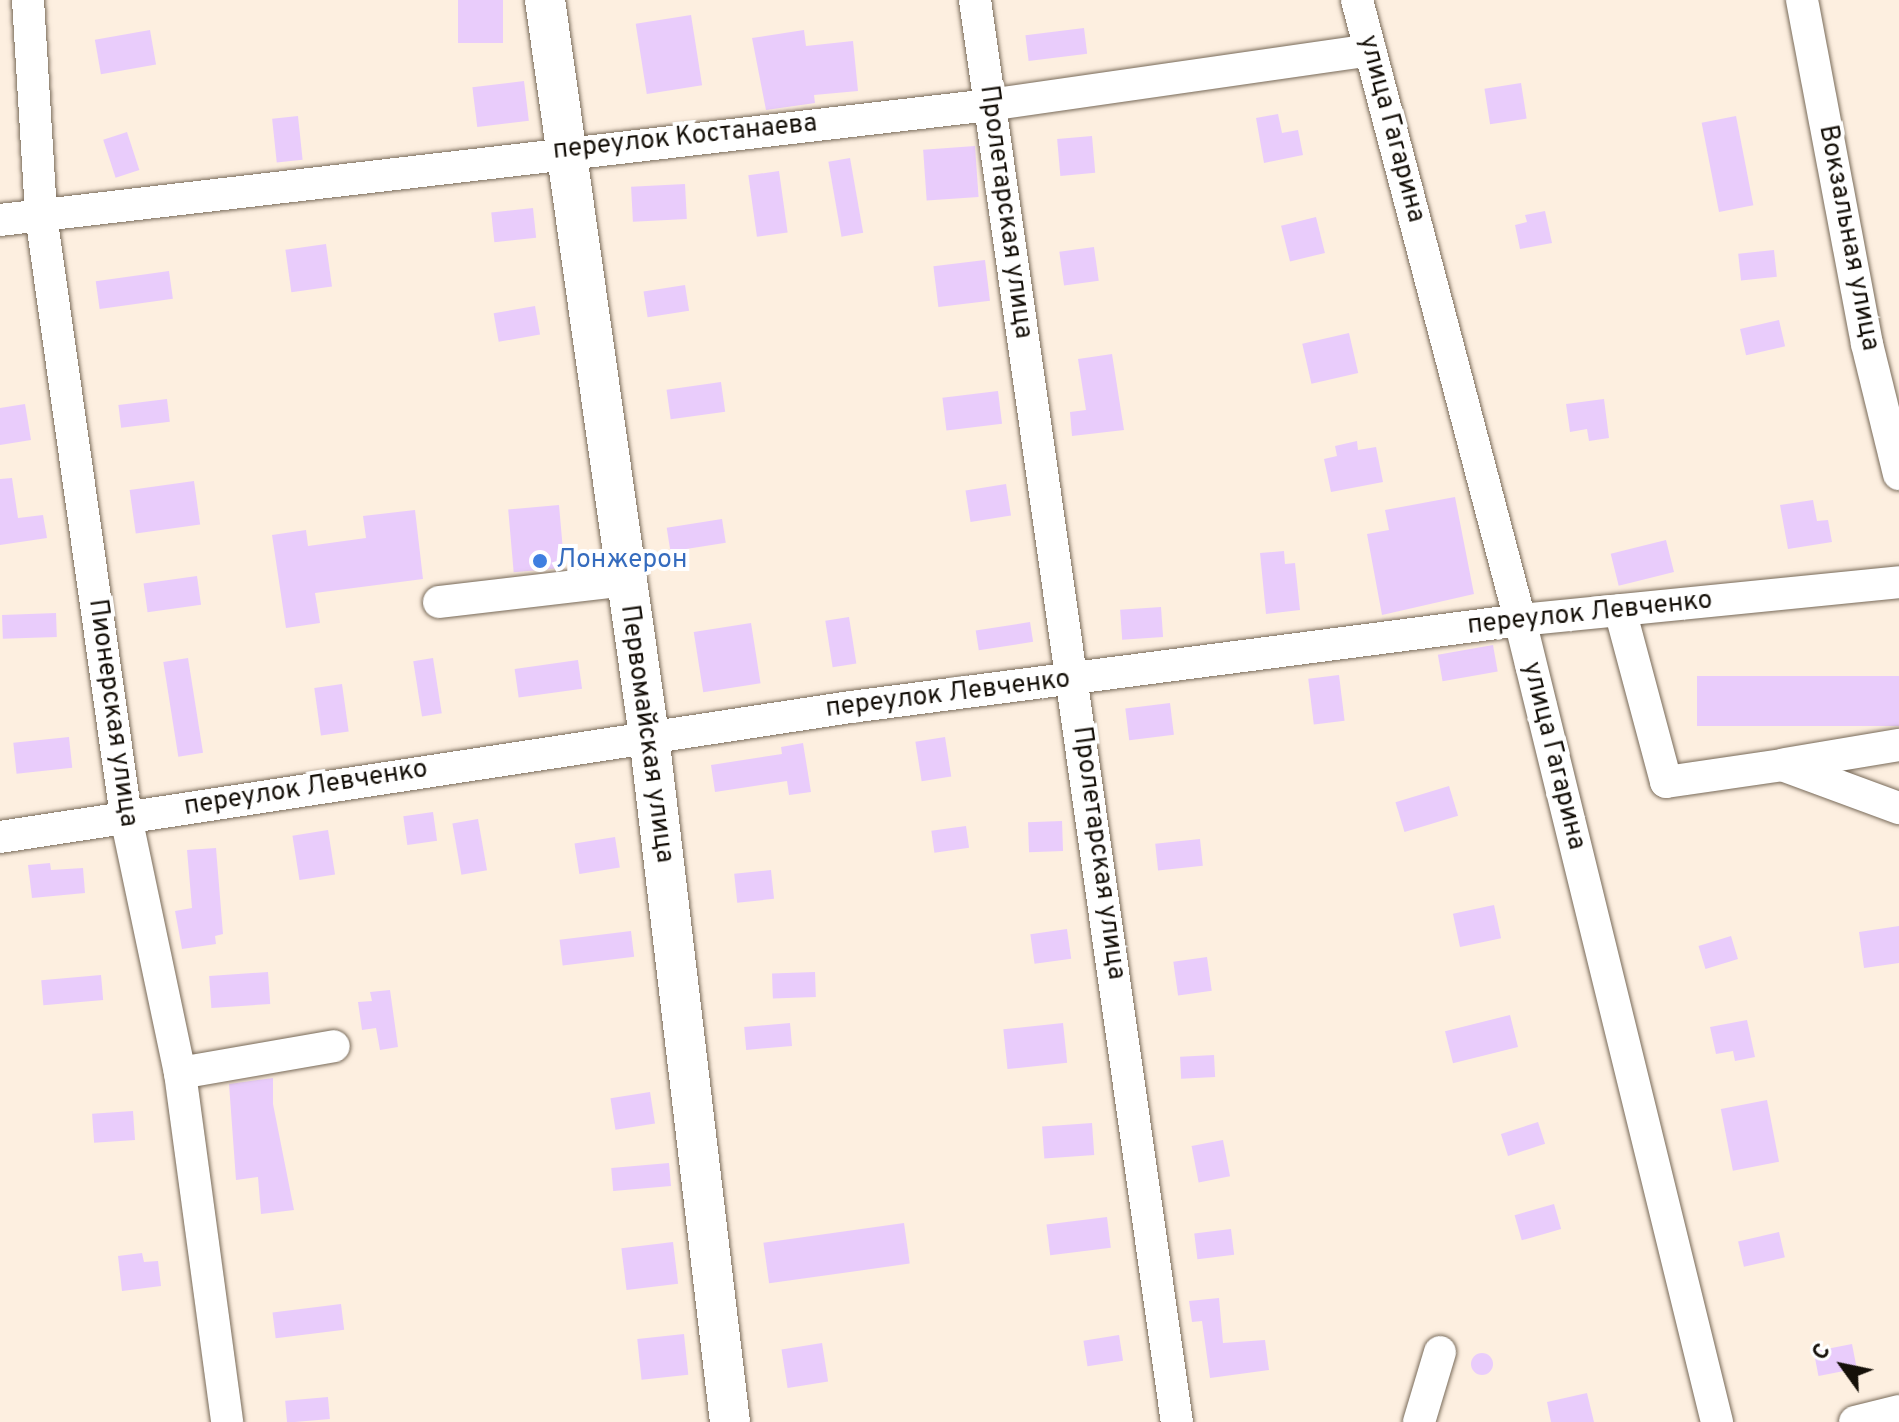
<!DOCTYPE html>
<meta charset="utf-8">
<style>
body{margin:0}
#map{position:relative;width:1899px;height:1422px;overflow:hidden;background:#fdefe0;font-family:Overpass,sans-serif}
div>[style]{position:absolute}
.building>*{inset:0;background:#e9ccfb;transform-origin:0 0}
.round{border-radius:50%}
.roads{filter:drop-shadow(0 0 2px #786a59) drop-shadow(0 0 2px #786a59)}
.minor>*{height:32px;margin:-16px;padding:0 16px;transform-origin:16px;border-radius:16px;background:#fff}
.major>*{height:40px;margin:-20px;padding:0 20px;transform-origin:20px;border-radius:20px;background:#fff}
.dots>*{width:22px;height:22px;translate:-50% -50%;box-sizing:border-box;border:4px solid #fff;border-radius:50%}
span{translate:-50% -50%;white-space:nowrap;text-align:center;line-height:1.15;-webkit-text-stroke:8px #fff;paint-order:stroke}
.street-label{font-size:26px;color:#151009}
.shop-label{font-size:26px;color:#366cbe}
.left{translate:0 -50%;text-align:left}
.north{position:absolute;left:1803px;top:1326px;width:80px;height:80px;-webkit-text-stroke:6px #fff;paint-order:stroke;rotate:303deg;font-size:22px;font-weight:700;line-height:32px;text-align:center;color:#151009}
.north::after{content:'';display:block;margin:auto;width:28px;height:36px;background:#151009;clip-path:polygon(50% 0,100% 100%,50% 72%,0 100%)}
</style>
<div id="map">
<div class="building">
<div style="left:458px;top:0;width:45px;height:43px"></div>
<div style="left:691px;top:15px;width:71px;height:56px;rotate:81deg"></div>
<div style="left:1084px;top:28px;width:26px;height:59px;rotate:83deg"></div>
<div style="left:150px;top:30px;width:35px;height:56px;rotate:80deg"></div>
<div style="clip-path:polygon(804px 30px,806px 46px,853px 41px,858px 91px,814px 95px,815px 103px,766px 110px,752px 38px)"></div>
<div style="left:524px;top:81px;width:40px;height:52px;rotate:83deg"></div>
<div style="left:1521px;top:83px;width:36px;height:37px;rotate:81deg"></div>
<div style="clip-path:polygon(1278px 114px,1282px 133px,1298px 130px,1303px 155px,1264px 163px,1256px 118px)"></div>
<div style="left:298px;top:116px;width:44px;height:26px;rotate:84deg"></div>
<div style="left:1736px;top:116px;width:91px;height:35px;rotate:79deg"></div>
<div style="left:127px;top:132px;width:40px;height:25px;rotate:72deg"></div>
<div style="left:1092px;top:136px;width:37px;height:35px;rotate:85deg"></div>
<div style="left:975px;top:146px;width:51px;height:52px;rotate:86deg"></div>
<div style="left:850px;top:158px;width:76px;height:22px;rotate:80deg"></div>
<div style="left:779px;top:171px;width:62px;height:31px;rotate:82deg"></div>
<div style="left:685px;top:184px;width:35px;height:54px;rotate:87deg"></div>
<div style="left:533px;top:208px;width:30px;height:42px;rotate:84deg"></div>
<div style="clip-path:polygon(1545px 211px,1552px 243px,1520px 249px,1515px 225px,1527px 222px,1525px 215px)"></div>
<div style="left:1316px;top:217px;width:37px;height:36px;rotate:76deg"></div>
<div style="left:326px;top:244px;width:43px;height:41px;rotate:82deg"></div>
<div style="left:1094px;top:247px;width:34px;height:35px;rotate:82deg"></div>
<div style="left:1774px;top:250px;width:27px;height:36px;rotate:84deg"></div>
<div style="left:985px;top:260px;width:41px;height:52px;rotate:83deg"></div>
<div style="left:169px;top:271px;width:28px;height:74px;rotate:82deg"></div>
<div style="left:685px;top:285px;width:26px;height:42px;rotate:81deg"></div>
<div style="left:535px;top:306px;width:29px;height:42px;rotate:80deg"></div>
<div style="left:1779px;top:320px;width:27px;height:40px;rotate:77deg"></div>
<div style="left:1349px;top:333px;width:41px;height:48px;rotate:77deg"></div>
<div style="clip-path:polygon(1112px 354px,1124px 430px,1072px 436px,1070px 412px,1086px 410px,1078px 359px)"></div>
<div style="left:721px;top:382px;width:30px;height:55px;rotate:82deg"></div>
<div style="left:998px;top:391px;width:33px;height:56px;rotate:83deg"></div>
<div style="left:167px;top:399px;width:23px;height:49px;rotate:83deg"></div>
<div style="clip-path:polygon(1604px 399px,1609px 438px,1589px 441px,1587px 429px,1570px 432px,1566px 404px)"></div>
<div style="clip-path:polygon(25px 404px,31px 440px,0 445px,0 408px)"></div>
<div style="clip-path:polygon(1357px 441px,1358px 450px,1376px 447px,1383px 482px,1331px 492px,1324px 459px,1337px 456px,1335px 446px)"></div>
<div style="clip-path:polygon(12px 478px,18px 518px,43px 515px,47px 538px,0 545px,0 479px)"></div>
<div style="left:194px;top:481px;width:44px;height:65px;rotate:82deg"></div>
<div style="left:1006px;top:484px;width:32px;height:41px;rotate:81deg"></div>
<div style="clip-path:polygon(1455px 497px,1474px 594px,1382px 615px,1367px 534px,1389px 530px,1385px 510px)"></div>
<div style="clip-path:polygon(1813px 500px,1817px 521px,1828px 520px,1832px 542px,1788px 549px,1780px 505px)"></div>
<div style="left:559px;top:505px;width:63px;height:51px;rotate:85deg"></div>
<div style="clip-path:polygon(415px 510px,423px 579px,315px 593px,320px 623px,286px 628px,272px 535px,306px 530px,308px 546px,366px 538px,363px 516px)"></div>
<div style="left:722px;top:519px;width:24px;height:56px;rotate:81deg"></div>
<div style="left:1666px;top:540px;width:33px;height:57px;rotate:76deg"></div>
<div style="clip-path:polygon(1284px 551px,1285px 564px,1295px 563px,1300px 610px,1266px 614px,1260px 553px)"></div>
<div style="left:197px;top:576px;width:29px;height:54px;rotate:82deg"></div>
<div style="left:1161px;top:607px;width:30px;height:41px;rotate:86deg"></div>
<div style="left:56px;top:613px;width:24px;height:54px;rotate:88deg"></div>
<div style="left:849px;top:617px;width:47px;height:24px;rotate:81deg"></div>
<div style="left:1030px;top:622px;width:20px;height:55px;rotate:81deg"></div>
<div style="left:751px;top:623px;width:61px;height:58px;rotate:81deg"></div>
<div style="left:1493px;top:645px;width:27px;height:56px;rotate:80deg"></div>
<div style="left:188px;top:658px;width:96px;height:25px;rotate:81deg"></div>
<div style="left:433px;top:658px;width:56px;height:20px;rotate:81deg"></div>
<div style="left:578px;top:660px;width:29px;height:64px;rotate:82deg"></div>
<div style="left:1339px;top:675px;width:46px;height:31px;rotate:83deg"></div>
<div style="left:1899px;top:676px;width:50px;height:202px;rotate:90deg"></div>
<div style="left:342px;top:684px;width:48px;height:28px;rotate:82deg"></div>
<div style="left:1170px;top:703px;width:32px;height:45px;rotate:83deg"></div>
<div style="left:69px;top:737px;width:31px;height:56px;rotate:84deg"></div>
<div style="left:945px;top:737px;width:40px;height:30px;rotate:81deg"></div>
<div style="clip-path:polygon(803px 743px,811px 792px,789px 795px,787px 781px,715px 792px,711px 765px,782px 754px,781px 747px)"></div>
<div style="left:1449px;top:786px;width:31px;height:56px;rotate:73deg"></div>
<div style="left:433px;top:812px;width:29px;height:30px;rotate:82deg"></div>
<div style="left:478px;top:819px;width:52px;height:26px;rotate:80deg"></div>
<div style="left:1062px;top:821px;width:30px;height:34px;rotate:88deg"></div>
<div style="left:966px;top:826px;width:22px;height:35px;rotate:82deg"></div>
<div style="left:328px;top:830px;width:45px;height:36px;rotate:81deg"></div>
<div style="left:615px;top:837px;width:31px;height:41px;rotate:81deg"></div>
<div style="left:1200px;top:839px;width:27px;height:45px;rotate:84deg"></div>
<div style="clip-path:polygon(216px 848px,223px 934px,215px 936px,216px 944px,182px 949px,175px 911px,192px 908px,187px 850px)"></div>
<div style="clip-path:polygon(50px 863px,51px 870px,83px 868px,85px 893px,32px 898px,28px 865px)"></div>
<div style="left:771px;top:870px;width:29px;height:37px;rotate:84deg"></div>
<div style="left:1494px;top:905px;width:34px;height:42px;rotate:78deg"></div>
<div style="clip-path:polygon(1899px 926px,1899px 963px,1864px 968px,1859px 932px)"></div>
<div style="left:1067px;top:929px;width:30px;height:37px;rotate:82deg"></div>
<div style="left:631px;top:931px;width:26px;height:72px;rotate:83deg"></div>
<div style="left:1731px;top:936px;width:24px;height:34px;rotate:73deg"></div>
<div style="left:1207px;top:957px;width:34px;height:34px;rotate:82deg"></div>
<div style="left:268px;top:972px;width:32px;height:59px;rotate:86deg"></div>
<div style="left:815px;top:972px;width:25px;height:43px;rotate:88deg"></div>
<div style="left:101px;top:975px;width:25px;height:60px;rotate:85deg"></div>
<div style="clip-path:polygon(390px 990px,398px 1047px,380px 1050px,376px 1028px,362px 1030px,358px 1002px,372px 1001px,370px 992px)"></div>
<div style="left:1510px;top:1015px;width:33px;height:67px;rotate:76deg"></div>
<div style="clip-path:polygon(1747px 1020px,1755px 1057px,1735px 1061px,1733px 1051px,1716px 1054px,1710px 1027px)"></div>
<div style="left:790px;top:1023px;width:23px;height:46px;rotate:85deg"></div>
<div style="left:1063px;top:1023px;width:40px;height:60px;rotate:84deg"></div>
<div style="left:1214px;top:1055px;width:22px;height:34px;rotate:87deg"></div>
<div style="clip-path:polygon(273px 1078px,273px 1104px,294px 1210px,261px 1214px,258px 1177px,236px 1180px,229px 1084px)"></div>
<div style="left:650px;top:1092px;width:32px;height:40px;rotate:81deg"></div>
<div style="left:1767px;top:1100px;width:63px;height:47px;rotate:79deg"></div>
<div style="left:133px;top:1111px;width:29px;height:41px;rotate:86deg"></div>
<div style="left:1538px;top:1122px;width:23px;height:39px;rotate:72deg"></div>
<div style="left:1092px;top:1123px;width:32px;height:50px;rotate:86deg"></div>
<div style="left:1223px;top:1140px;width:37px;height:32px;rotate:79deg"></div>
<div style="left:669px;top:1163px;width:23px;height:58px;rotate:85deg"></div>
<div style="left:1554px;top:1204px;width:26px;height:41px;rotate:74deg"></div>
<div style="left:1107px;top:1217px;width:31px;height:61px;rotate:83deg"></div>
<div style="left:904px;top:1223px;width:41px;height:142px;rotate:82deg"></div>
<div style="left:1231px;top:1229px;width:26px;height:37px;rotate:83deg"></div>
<div style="left:1779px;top:1232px;width:26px;height:42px;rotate:77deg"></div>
<div style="left:673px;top:1242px;width:42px;height:52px;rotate:83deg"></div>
<div style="clip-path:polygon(142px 1253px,144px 1262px,158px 1261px,161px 1286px,122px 1291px,118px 1256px)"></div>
<div style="clip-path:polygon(1219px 1298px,1223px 1343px,1265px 1340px,1269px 1370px,1210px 1378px,1202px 1321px,1192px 1322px,1189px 1301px)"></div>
<div style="left:341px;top:1304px;width:26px;height:69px;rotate:83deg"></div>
<div style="left:684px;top:1334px;width:41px;height:47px;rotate:84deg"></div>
<div style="left:1119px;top:1335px;width:26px;height:36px;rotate:81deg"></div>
<div style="left:822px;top:1343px;width:39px;height:41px;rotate:81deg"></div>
<div style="left:1852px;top:1344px;width:25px;height:39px;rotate:79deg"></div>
<div class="round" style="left:1471px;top:1353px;width:22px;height:22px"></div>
<div style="clip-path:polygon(1587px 1393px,1594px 1422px,1551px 1422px,1547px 1402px)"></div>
<div style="left:328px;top:1397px;width:22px;height:43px;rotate:85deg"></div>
</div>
<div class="roads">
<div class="minor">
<div style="left:28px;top:0;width:215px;rotate:86.5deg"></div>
<div style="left:41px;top:215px;width:608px;rotate:81.96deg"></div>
<div style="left:126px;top:817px;width:262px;rotate:78.1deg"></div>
<div style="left:180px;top:1073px;width:352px;rotate:82.3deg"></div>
<div style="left:975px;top:0;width:1436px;rotate:81.92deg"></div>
<div style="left:1357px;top:0;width:641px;rotate:75.27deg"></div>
<div style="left:1520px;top:620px;width:826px;rotate:76.2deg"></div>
<div style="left:1802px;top:0;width:350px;rotate:79.3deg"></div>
<div style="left:1867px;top:344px;width:134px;rotate:76.2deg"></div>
<div style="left:0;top:220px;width:996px;rotate:-6.63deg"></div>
<div style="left:989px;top:105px;width:385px;rotate:-8.2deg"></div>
<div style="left:439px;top:602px;width:187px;rotate:-6.7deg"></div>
<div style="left:1620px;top:610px;width:178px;rotate:75deg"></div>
<div style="left:1666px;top:782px;width:117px;rotate:-8.3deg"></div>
<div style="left:1782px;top:765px;width:125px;rotate:20.2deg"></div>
<div style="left:1785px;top:764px;width:116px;rotate:-9.5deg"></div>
<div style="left:0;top:837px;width:861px;rotate:-8.69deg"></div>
<div style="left:851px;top:707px;width:675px;rotate:-7.41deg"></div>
<div style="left:1520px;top:620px;width:381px;rotate:-5.7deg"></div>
<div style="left:180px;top:1073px;width:156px;rotate:-9.9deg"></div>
<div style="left:1419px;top:1422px;width:73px;rotate:-73.3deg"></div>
<div style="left:1855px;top:1422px;width:45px;rotate:-14deg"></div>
</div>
<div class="major">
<div style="left:545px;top:0;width:743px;rotate:81.96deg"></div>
<div style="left:649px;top:736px;width:691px;rotate:83.27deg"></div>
</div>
</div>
<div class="dots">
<div style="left:540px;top:561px;background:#3f7fe0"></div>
</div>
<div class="street-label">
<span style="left:1391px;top:129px;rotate:75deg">улица Гагарина</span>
<span style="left:685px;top:138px;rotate:-6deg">переулок Костанаева</span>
<span style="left:1005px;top:212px;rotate:82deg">Пролетарская улица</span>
<span style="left:1848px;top:238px;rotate:79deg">Вокзальная улица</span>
<span style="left:1590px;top:614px;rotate:-6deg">переулок Левченко</span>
<span style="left:948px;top:695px;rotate:-7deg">переулок Левченко</span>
<span style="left:112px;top:713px;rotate:82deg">Пионерская улица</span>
<span style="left:646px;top:734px;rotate:82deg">Первомайская улица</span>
<span style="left:1553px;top:756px;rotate:76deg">улица Гагарина</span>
<span style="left:306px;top:789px;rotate:-9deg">переулок Левченко</span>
<span style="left:1098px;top:853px;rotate:82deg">Пролетарская улица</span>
</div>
<div class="shop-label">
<span class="left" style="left:556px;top:561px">Лонжерон</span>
</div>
<div class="north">С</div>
</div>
